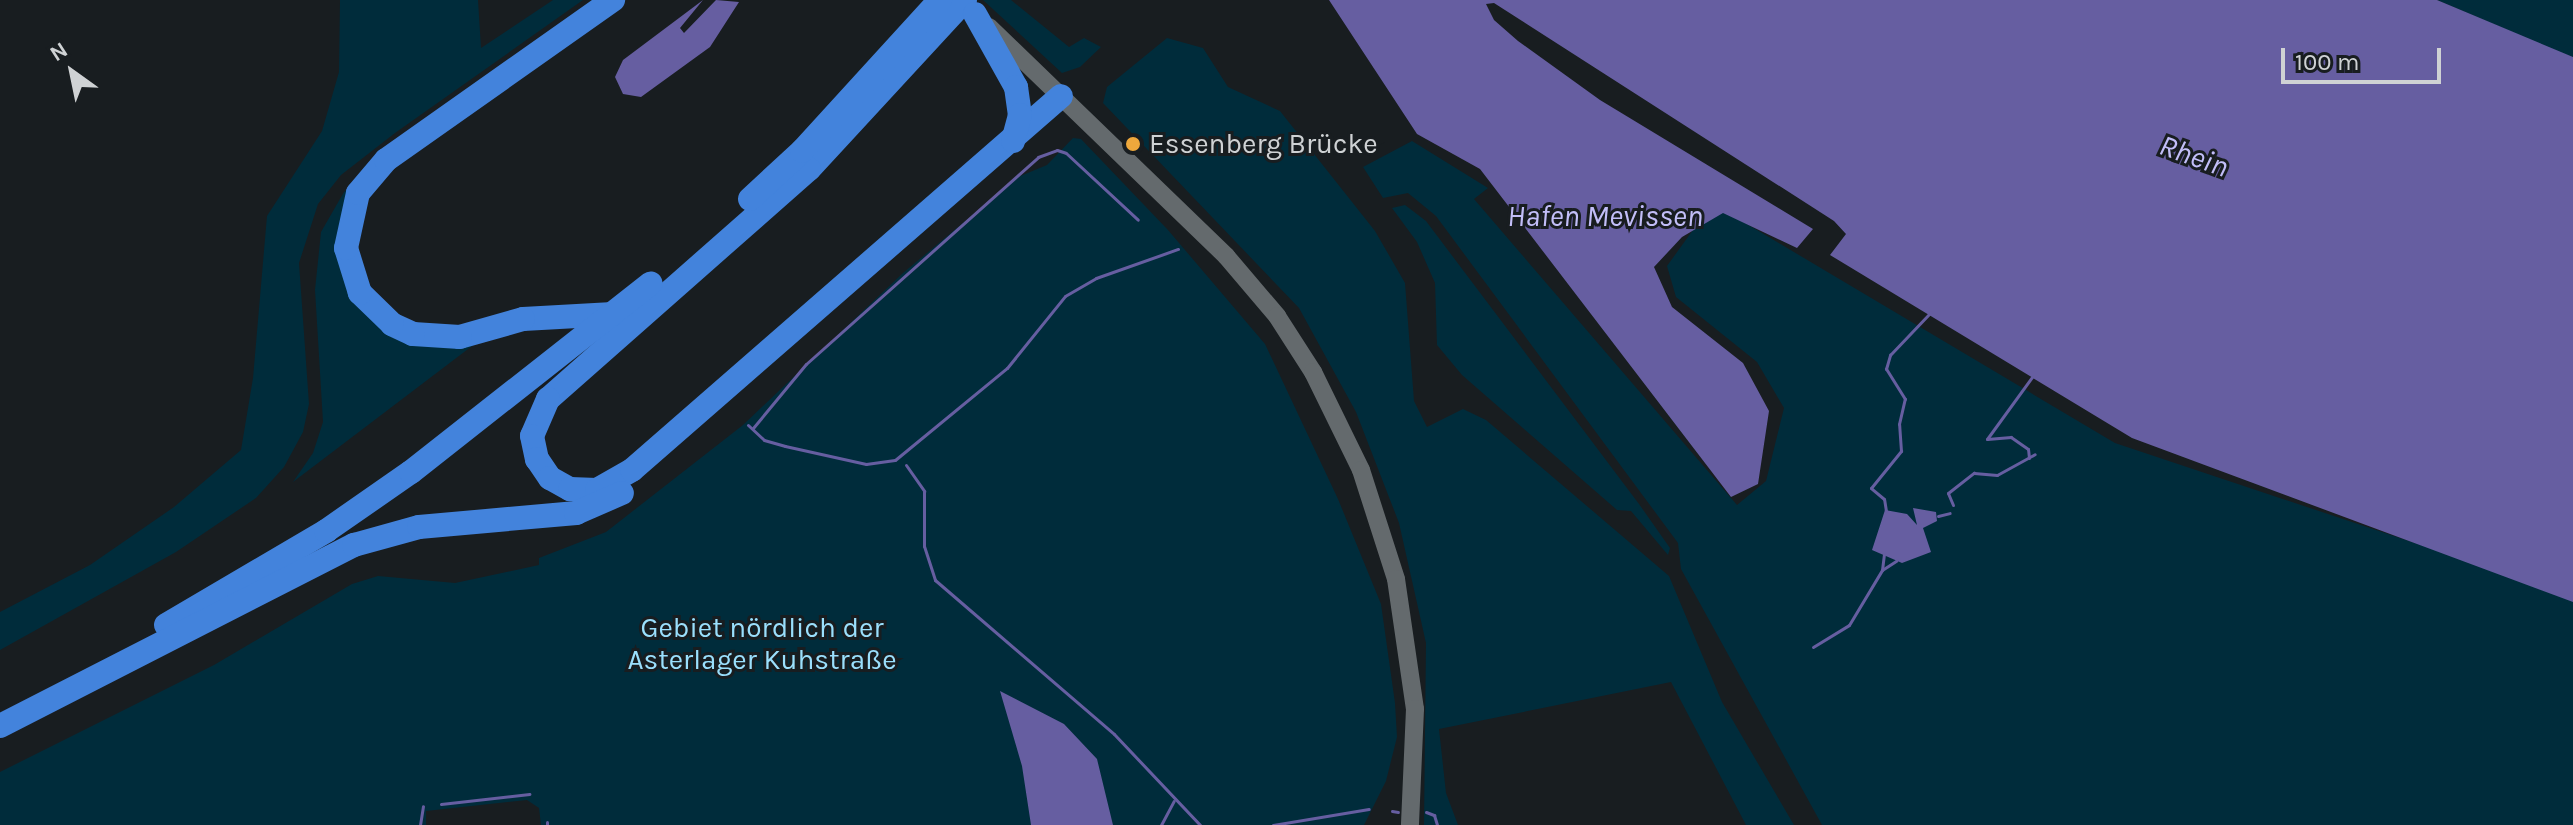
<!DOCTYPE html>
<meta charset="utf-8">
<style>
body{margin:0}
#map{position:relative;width:2573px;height:825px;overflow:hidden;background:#181d20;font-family:Karla,sans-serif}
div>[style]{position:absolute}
.green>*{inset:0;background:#002c3b}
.water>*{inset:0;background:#665ea1}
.stream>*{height:3px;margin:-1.5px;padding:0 1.5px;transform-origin:1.5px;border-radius:1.5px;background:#665ea1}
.secondary>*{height:18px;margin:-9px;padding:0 9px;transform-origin:9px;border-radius:9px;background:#646a6d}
.highway>*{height:24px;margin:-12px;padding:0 12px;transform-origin:12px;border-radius:12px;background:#4383dc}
.dots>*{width:22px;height:22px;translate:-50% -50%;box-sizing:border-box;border:4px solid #181d20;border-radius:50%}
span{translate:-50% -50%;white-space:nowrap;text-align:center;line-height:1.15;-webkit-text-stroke:6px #181d20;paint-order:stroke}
.poi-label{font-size:28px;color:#cfd2d4}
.left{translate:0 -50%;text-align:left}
.park-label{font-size:28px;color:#9adffc}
.water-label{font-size:30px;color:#c2bef8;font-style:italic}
.north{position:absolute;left:32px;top:32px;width:80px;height:80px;-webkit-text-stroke:6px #181d20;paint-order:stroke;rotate:327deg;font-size:22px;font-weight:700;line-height:32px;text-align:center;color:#cfd2d4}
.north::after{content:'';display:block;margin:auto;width:28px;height:36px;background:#cfd2d4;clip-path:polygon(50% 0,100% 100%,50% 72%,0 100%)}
.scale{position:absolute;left:2281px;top:48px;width:160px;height:36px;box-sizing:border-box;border:4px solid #cfd2d4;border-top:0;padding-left:10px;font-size:24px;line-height:28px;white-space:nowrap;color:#cfd2d4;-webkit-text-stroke:6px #181d20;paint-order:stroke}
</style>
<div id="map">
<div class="green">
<div style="clip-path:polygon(340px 0,478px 0,481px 48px,553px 0,583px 0,395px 133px,341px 175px,318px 204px,299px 263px,309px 404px,303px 432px,284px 467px,256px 498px,176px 552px,0 650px,0 612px,90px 565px,174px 507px,241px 450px,253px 378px,267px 216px,322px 131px,339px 72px)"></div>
<div style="clip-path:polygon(983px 0,1011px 0,1069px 47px,1084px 38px,1101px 47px,1080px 67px,1062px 73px)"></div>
<div style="clip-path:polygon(2437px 0,2573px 0,2573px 57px,2556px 51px)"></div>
<div style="clip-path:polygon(1167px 38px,1203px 48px,1228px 87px,1280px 111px,1375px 231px,1405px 283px,1414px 401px,1427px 427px,1463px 409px,1486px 420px,1669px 576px,1722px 702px,1794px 825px,1746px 825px,1671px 682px,1439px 729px,1446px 793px,1458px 825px,1424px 825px,1426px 643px,1399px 523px,1356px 412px,1299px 308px,1103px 103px,1107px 87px)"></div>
<div style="clip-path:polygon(1073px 138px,1081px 139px,1168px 230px,1265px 344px,1338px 499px,1381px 604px,1395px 703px,1397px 737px,1386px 781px,1364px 825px,541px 825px,539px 808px,527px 800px,426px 811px,426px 825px,0 825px,0 772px,214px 665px,352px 584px,378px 576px,455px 583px,539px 565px,539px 558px,606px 532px,743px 425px,903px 273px,1018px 177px,1047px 165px)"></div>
<div style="clip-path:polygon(1412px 141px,1488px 188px,1474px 199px,1737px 505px,1766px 481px,1784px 408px,1757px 362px,1676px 297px,1667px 266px,1698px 223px,1714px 211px,1730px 214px,2115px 443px,2466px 560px,2573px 573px,2573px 825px,1822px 825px,1681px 569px,1678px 543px,1436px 216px,1408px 193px,1383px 198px,1363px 167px)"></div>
<div style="clip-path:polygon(365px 172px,344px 222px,378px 319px,476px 343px,293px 482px,313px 453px,323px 422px,315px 290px,321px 232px,344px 192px)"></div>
<div style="clip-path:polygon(1405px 205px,1426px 221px,1639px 504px,1670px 548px,1668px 555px,1631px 511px,1617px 510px,1462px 375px,1437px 345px,1435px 283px,1417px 242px,1392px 208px)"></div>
</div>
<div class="water">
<div style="clip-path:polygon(703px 0,680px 28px,684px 33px,716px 0,739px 2px,710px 47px,641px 97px,623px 94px,615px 77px,623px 60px)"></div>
<div style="clip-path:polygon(1329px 0,2437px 0,2573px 57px,2573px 602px,2132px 438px,1830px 255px,1846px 234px,1834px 221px,1494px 3px,1486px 4px,1494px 20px,1518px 41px,1600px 100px,1813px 229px,1797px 248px,1723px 213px,1682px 237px,1654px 267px,1672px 307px,1743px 363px,1769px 411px,1758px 484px,1731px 497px,1480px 169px,1417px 134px)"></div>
<div style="clip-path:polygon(1913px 508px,1936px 512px,1937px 521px,1923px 528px,1931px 552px,1902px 563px,1872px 550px,1885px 510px,1907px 514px,1917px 525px)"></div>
<div style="clip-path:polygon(1000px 691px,1064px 724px,1097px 759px,1113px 825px,1031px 825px,1022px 766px)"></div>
</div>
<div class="stream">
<div style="left:748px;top:425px;width:22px;rotate:43deg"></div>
<div style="left:764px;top:440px;width:22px;rotate:16deg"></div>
<div style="left:785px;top:446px;width:83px;rotate:12.5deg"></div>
<div style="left:866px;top:464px;width:29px;rotate:-8deg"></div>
<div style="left:895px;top:460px;width:145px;rotate:-39.4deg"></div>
<div style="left:1007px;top:368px;width:92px;rotate:-51.1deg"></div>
<div style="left:1065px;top:296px;width:36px;rotate:-30deg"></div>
<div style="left:1096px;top:278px;width:87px;rotate:-19.5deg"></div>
<div style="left:753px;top:428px;width:83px;rotate:-50.4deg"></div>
<div style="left:806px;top:364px;width:311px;rotate:-41.7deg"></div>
<div style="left:1038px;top:157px;width:20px;rotate:-20deg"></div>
<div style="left:1057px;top:150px;width:9px;rotate:18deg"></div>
<div style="left:1066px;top:153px;width:98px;rotate:42.9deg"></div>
<div style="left:2029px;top:458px;width:9px;rotate:-96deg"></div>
<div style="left:2028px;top:449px;width:21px;rotate:-145deg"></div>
<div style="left:2011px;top:437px;width:24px;rotate:175deg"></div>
<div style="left:1987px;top:439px;width:77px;rotate:-54deg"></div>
<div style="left:906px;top:465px;width:32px;rotate:55deg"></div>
<div style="left:924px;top:491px;width:55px;rotate:90deg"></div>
<div style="left:924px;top:546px;width:36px;rotate:72deg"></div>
<div style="left:935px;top:580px;width:236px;rotate:40.7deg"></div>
<div style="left:1114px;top:734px;width:125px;rotate:46.6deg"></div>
<div style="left:1953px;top:505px;width:13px;rotate:-113deg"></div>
<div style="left:1948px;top:493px;width:33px;rotate:-38deg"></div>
<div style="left:1974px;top:473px;width:23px;rotate:5deg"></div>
<div style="left:1997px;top:475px;width:43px;rotate:-28.9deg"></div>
<div style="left:1886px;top:511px;width:12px;rotate:-99deg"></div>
<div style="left:1884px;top:499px;width:17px;rotate:-140deg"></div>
<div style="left:1871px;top:488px;width:48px;rotate:-51deg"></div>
<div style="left:1901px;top:451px;width:27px;rotate:-94deg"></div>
<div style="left:1899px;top:424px;width:26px;rotate:-77deg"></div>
<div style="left:1905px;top:399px;width:36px;rotate:-122deg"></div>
<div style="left:1886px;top:369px;width:15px;rotate:-74deg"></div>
<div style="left:1890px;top:355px;width:59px;rotate:-46.4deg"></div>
<div style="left:1938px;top:516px;width:12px;rotate:-14deg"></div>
<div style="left:1882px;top:570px;width:17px;rotate:-33deg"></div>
<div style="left:1813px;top:647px;width:42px;rotate:-31.4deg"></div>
<div style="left:1849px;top:625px;width:64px;rotate:-59deg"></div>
<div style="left:1882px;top:570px;width:16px;rotate:-83deg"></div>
<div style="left:441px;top:804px;width:89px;rotate:-6.5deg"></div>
<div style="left:1392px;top:811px;width:6px;rotate:9deg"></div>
<div style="left:1426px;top:812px;width:9px;rotate:21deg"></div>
<div style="left:1434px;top:815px;width:10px;rotate:73deg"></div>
<div style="left:547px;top:822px;width:3px;rotate:90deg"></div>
<div style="left:420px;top:825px;width:19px;rotate:-81deg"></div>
<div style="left:1161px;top:825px;width:27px;rotate:-62deg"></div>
<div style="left:1273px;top:825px;width:97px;rotate:-9.5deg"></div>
</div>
<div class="secondary">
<div style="left:989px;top:27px;width:330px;rotate:44deg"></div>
<div style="left:1226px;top:256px;width:79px;rotate:49.6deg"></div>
<div style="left:1277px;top:316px;width:67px;rotate:57.3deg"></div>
<div style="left:1313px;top:372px;width:109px;rotate:63.9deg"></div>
<div style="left:1361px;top:470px;width:114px;rotate:72.2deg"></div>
<div style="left:1396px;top:579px;width:131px;rotate:81.7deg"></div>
<div style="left:1415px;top:709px;width:116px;rotate:92.5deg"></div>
</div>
<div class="highway">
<div style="left:965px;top:0;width:230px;rotate:132.7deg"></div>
<div style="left:809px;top:169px;width:348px;rotate:138.6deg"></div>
<div style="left:548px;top:399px;width:40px;rotate:113.4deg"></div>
<div style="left:532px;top:436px;width:24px;rotate:78deg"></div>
<div style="left:537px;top:459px;width:23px;rotate:56deg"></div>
<div style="left:550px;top:478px;width:23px;rotate:29deg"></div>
<div style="left:570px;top:489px;width:27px;rotate:2deg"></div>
<div style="left:597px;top:490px;width:40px;rotate:-29.7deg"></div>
<div style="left:632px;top:470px;width:569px;rotate:-41.08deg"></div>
<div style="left:975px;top:14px;width:84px;rotate:60.7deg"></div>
<div style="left:1016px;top:87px;width:28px;rotate:82deg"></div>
<div style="left:1020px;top:115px;width:27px;rotate:105deg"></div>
<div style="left:750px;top:199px;width:71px;rotate:-42.7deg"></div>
<div style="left:802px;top:151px;width:205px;rotate:-47.6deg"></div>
<div style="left:613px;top:314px;width:90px;rotate:176.8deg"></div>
<div style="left:523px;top:319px;width:66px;rotate:164.1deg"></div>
<div style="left:460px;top:337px;width:47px;rotate:-176.3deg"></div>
<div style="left:413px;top:334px;width:23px;rotate:-155deg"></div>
<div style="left:392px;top:324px;width:45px;rotate:-135.9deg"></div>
<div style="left:360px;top:293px;width:47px;rotate:-107.3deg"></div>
<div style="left:346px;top:248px;width:56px;rotate:-77.7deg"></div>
<div style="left:358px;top:193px;width:43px;rotate:-49.7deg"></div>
<div style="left:386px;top:160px;width:278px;rotate:-35.2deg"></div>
<div style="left:166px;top:625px;width:186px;rotate:-30.4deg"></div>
<div style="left:326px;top:531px;width:103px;rotate:-34.8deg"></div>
<div style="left:411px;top:472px;width:305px;rotate:-38.2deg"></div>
<div style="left:0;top:726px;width:398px;rotate:-27.1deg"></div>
<div style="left:354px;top:545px;width:67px;rotate:-15.5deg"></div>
<div style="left:419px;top:527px;width:158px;rotate:-5.1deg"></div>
<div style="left:576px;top:513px;width:50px;rotate:-23.5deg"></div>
</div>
<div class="dots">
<div style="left:1133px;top:144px;background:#eea83c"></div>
</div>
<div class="poi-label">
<span class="left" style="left:1149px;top:144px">Essenberg Brücke</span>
</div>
<div class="park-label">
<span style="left:762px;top:644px">Gebiet nördlich der<br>Asterlager Kuhstraße</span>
</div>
<div class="water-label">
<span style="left:2194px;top:156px;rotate:20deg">Rhein</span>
<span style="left:1605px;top:216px">Hafen Mevissen</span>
</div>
<div class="north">N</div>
<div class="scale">100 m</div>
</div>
